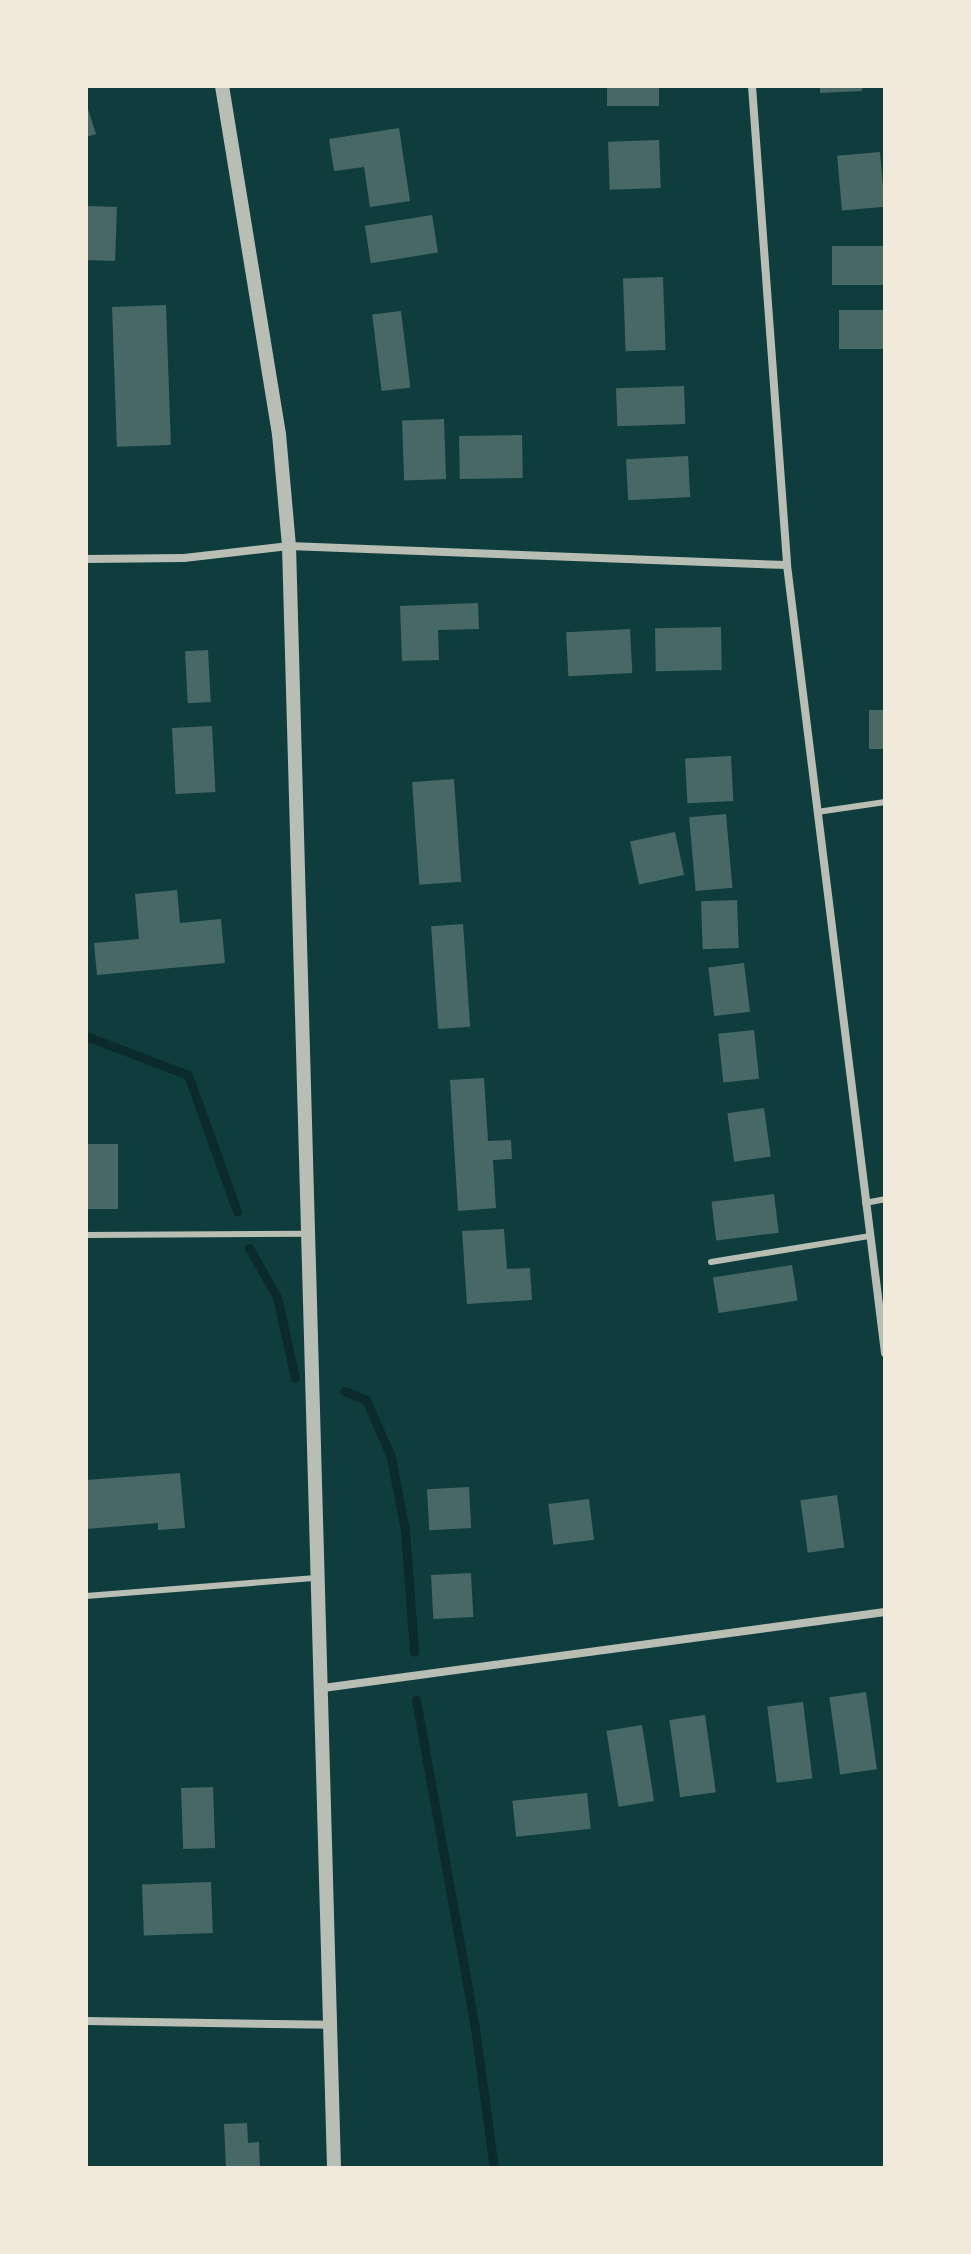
<!DOCTYPE html>
<style>
body{margin:0}
#map{position:relative;width:971px;height:2254px;overflow:hidden;background:#0f3d3e;font-family:Mulish,sans-serif}
div>[style]{position:absolute}
.stream>*{height:9px;margin:-4.5px;padding:0 4.5px;transform-origin:4.5px;border-radius:4.5px;background:#0a2a2b}
.building>*{inset:0;background:#486865;transform-origin:0 0}
.service>*{height:6px;margin:-3px;padding:0 3px;transform-origin:3px;border-radius:3px;background:#b8beb3}
.minor>*{height:8px;margin:-4px;padding:0 4px;transform-origin:4px;border-radius:4px;background:#b8beb3}
.tertiary>*{height:14px;margin:-7px;padding:0 7px;transform-origin:7px;border-radius:7px;background:#b8beb3}
span{translate:-50% -50%;white-space:nowrap;text-align:center;line-height:1.15;-webkit-text-stroke:8px #f1e9da;paint-order:stroke}
.frame{position:absolute;inset:0;border:88px solid #f1e9da;pointer-events:none}
</style>
<div id="map">
<div class="stream">
<div style="left:86px;top:1036px;width:109px;rotate:20.9deg"></div>
<div style="left:188px;top:1075px;width:145px;rotate:70.2deg"></div>
<div style="left:249px;top:1248px;width:56px;rotate:60.3deg"></div>
<div style="left:277px;top:1297px;width:83px;rotate:77.5deg"></div>
<div style="left:344px;top:1391px;width:24px;rotate:22deg"></div>
<div style="left:366px;top:1400px;width:62px;rotate:66.3deg"></div>
<div style="left:391px;top:1457px;width:75px;rotate:79.3deg"></div>
<div style="left:405px;top:1531px;width:121px;rotate:85.7deg"></div>
<div style="left:416px;top:1700px;width:333px;rotate:79.8deg"></div>
<div style="left:475px;top:2028px;width:141px;rotate:82.3deg"></div>
</div>
<div class="building">
<div style="left:607px;top:86px;width:52px;height:20px"></div>
<div style="clip-path:polygon(820px 86px,862px 86px,862px 91px,820px 93px)"></div>
<div style="clip-path:polygon(86px 103px,96px 134px,86px 137px)"></div>
<div style="clip-path:polygon(399px 128px,410px 201px,370px 207px,364px 167px,334px 171px,329px 139px)"></div>
<div style="left:659px;top:140px;width:48px;height:51px;rotate:88deg"></div>
<div style="left:880px;top:152px;width:55px;height:43px;rotate:85deg"></div>
<div style="left:86px;top:206px;width:31px;height:54px;rotate:2deg"></div>
<div style="left:432px;top:215px;width:38px;height:68px;rotate:81deg"></div>
<div style="left:885px;top:246px;width:39px;height:53px;rotate:90deg"></div>
<div style="left:663px;top:277px;width:73px;height:40px;rotate:88deg"></div>
<div style="left:166px;top:305px;width:140px;height:54px;rotate:88deg"></div>
<div style="left:885px;top:310px;width:39px;height:46px;rotate:90deg"></div>
<div style="left:401px;top:311px;width:77px;height:29px;rotate:83deg"></div>
<div style="left:684px;top:386px;width:38px;height:68px;rotate:88deg"></div>
<div style="left:444px;top:419px;width:60px;height:42px;rotate:88deg"></div>
<div style="left:522px;top:435px;width:43px;height:63px;rotate:89deg"></div>
<div style="left:688px;top:456px;width:41px;height:62px;rotate:87deg"></div>
<div style="clip-path:polygon(478px 603px,479px 629px,438px 630px,439px 660px,402px 661px,400px 606px)"></div>
<div style="left:721px;top:627px;width:43px;height:66px;rotate:89deg"></div>
<div style="left:630px;top:629px;width:44px;height:64px;rotate:87deg"></div>
<div style="left:208px;top:650px;width:52px;height:23px;rotate:87deg"></div>
<div style="left:885px;top:710px;width:39px;height:16px;rotate:90deg"></div>
<div style="left:212px;top:726px;width:66px;height:40px;rotate:87deg"></div>
<div style="left:731px;top:756px;width:45px;height:46px;rotate:87deg"></div>
<div style="left:454px;top:779px;width:103px;height:42px;rotate:86deg"></div>
<div style="left:726px;top:814px;width:74px;height:37px;rotate:85deg"></div>
<div style="left:675px;top:832px;width:44px;height:46px;rotate:78deg"></div>
<div style="clip-path:polygon(177px 890px,180px 923px,221px 919px,225px 963px,97px 975px,94px 943px,139px 939px,135px 894px)"></div>
<div style="left:737px;top:900px;width:48px;height:36px;rotate:88deg"></div>
<div style="left:463px;top:924px;width:103px;height:32px;rotate:86deg"></div>
<div style="left:744px;top:963px;width:49px;height:36px;rotate:83deg"></div>
<div style="left:754px;top:1030px;width:49px;height:36px;rotate:84deg"></div>
<div style="clip-path:polygon(484px 1078px,488px 1141px,511px 1140px,512px 1159px,493px 1160px,496px 1208px,458px 1211px,450px 1080px)"></div>
<div style="left:764px;top:1108px;width:49px;height:37px;rotate:82deg"></div>
<div style="left:86px;top:1144px;width:32px;height:65px"></div>
<div style="left:774px;top:1194px;width:39px;height:63px;rotate:83deg"></div>
<div style="clip-path:polygon(504px 1229px,507px 1269px,530px 1268px,532px 1300px,467px 1304px,462px 1231px)"></div>
<div style="left:792px;top:1265px;width:36px;height:80px;rotate:81deg"></div>
<div style="clip-path:polygon(180px 1473px,185px 1528px,158px 1530px,158px 1523px,86px 1529px,86px 1480px)"></div>
<div style="left:469px;top:1487px;width:41px;height:42px;rotate:87deg"></div>
<div style="left:837px;top:1495px;width:53px;height:37px;rotate:82deg"></div>
<div style="left:589px;top:1499px;width:41px;height:41px;rotate:83deg"></div>
<div style="left:471px;top:1573px;width:44px;height:40px;rotate:87deg"></div>
<div style="left:866px;top:1692px;width:78px;height:37px;rotate:82deg"></div>
<div style="left:803px;top:1702px;width:77px;height:36px;rotate:83deg"></div>
<div style="left:705px;top:1715px;width:78px;height:36px;rotate:82deg"></div>
<div style="left:642px;top:1725px;width:77px;height:36px;rotate:81deg"></div>
<div style="left:213px;top:1787px;width:61px;height:32px;rotate:88deg"></div>
<div style="left:587px;top:1793px;width:36px;height:75px;rotate:84deg"></div>
<div style="left:211px;top:1882px;width:51px;height:69px;rotate:88deg"></div>
<div style="clip-path:polygon(247px 2123px,248px 2143px,259px 2142px,260px 2168px,226px 2168px,224px 2124px)"></div>
</div>
<div class="service">
<div style="left:817px;top:812px;width:69px;rotate:-8.4deg"></div>
<div style="left:865px;top:1203px;width:20px;rotate:-11deg"></div>
<div style="left:86px;top:1235px;width:220px;rotate:-0.3deg"></div>
<div style="left:711px;top:1262px;width:160px;rotate:-9.3deg"></div>
<div style="left:86px;top:1596px;width:231px;rotate:-4.5deg"></div>
</div>
<div class="minor">
<div style="left:752px;top:86px;width:480px;rotate:85.8deg"></div>
<div style="left:787px;top:565px;width:794px;rotate:82.91deg"></div>
<div style="left:86px;top:559px;width:98px;rotate:-0.6deg"></div>
<div style="left:184px;top:558px;width:106px;rotate:-6.5deg"></div>
<div style="left:289px;top:546px;width:498px;rotate:2.2deg"></div>
<div style="left:323px;top:1688px;width:567px;rotate:-7.7deg"></div>
<div style="left:86px;top:2021px;width:245px;rotate:0.9deg"></div>
</div>
<div class="tertiary">
<div style="left:222px;top:86px;width:353px;rotate:80.7deg"></div>
<div style="left:279px;top:434px;width:112px;rotate:84.9deg"></div>
<div style="left:289px;top:546px;width:1623px;rotate:88.41deg"></div>
</div>
<div class="frame"></div>
</div>
